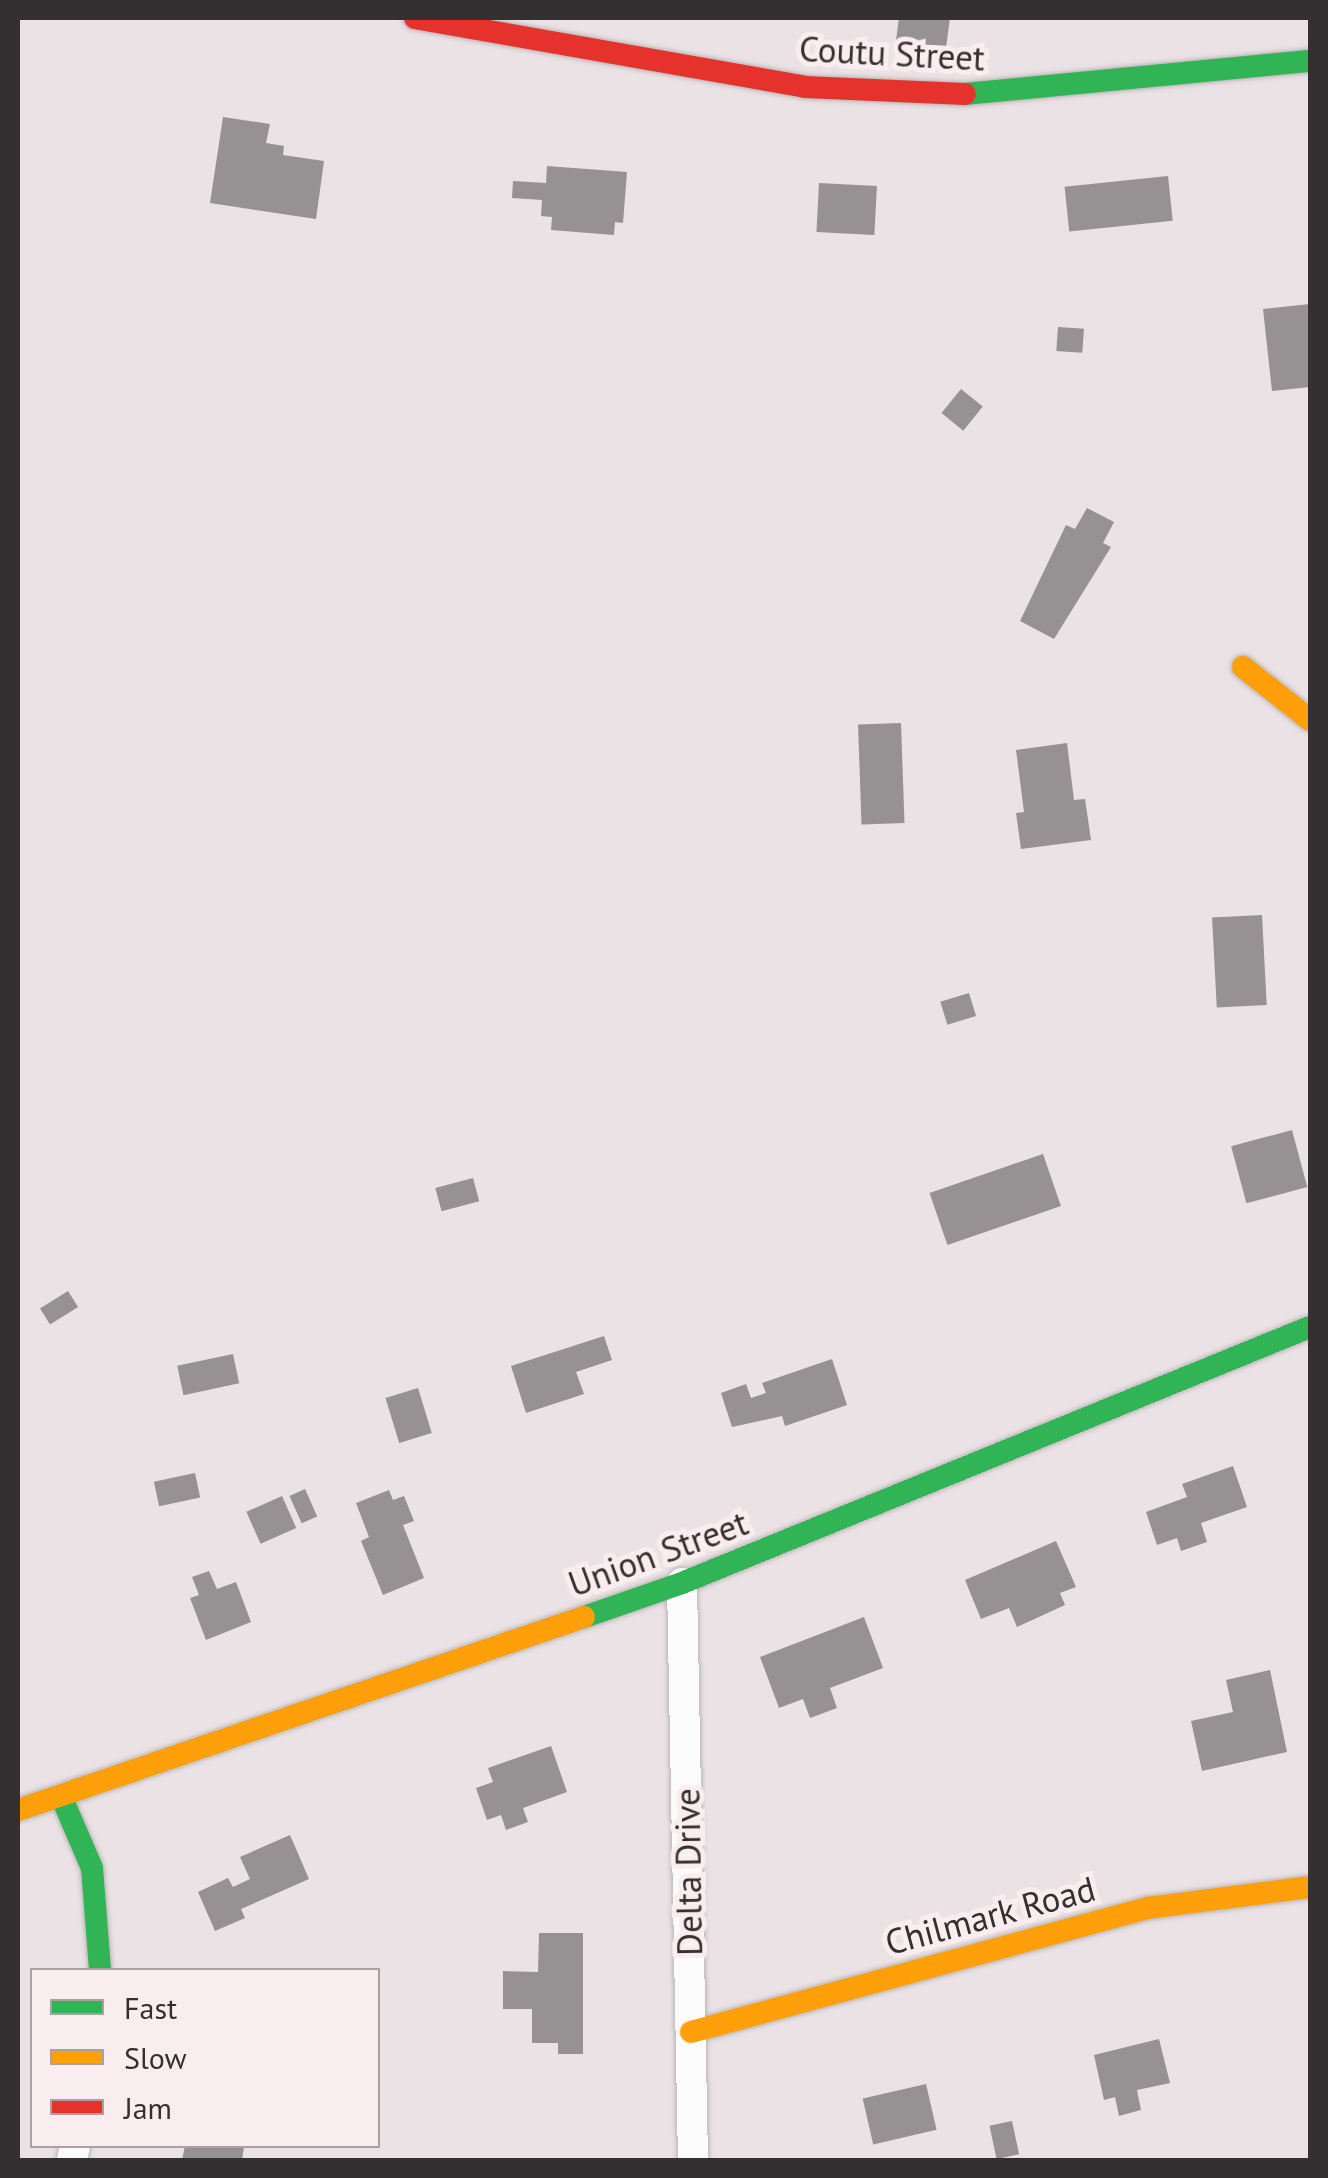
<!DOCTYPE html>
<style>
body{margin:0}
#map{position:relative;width:1328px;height:2178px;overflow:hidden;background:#eae2e4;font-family:"PT Sans",sans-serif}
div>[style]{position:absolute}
.building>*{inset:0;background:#969192;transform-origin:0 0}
.roads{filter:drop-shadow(0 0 2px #bbb5b6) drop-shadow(0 0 2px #bbb5b6)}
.street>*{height:30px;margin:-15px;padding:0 15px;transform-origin:15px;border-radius:15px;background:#fcfbfb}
.fast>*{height:22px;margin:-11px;padding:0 11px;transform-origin:11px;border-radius:11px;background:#30b455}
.slow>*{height:22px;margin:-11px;padding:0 11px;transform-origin:11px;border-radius:11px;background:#ff9f0a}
.jam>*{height:22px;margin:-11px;padding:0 11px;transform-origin:11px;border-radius:11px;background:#e5322d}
span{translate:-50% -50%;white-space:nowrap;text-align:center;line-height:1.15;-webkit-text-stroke:10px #faedef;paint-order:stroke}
.street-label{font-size:35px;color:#342f30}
.frame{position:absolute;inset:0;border:20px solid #342f30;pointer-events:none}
.legend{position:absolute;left:30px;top:1968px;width:350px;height:180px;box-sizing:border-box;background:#faedef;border:2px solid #aba1a3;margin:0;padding:12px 18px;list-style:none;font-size:30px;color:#342f30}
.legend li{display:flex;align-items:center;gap:20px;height:50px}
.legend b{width:50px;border:2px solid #aba1a3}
</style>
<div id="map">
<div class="building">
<div style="clip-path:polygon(899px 18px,950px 18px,945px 55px,895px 48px)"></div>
<div style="clip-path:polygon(223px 117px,270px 124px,266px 143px,284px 146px,283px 155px,324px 161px,316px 219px,210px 203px)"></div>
<div style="clip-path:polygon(547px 166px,627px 172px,623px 223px,615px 222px,614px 235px,551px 230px,552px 217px,541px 216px,542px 200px,512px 198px,513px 181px,546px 183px)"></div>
<div style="left:1168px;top:176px;width:45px;height:104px;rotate:84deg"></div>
<div style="left:819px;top:183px;width:58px;height:49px;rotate:3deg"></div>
<div style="clip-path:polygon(1310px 304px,1310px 387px,1272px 391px,1263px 309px)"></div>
<div style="left:1058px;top:327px;width:26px;height:24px;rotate:4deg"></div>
<div style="left:961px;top:389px;width:28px;height:31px;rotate:39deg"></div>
<div style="clip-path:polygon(1087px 508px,1114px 522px,1103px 543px,1111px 547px,1054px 639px,1020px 621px,1066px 525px,1075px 529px)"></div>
<div style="left:901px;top:723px;width:100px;height:43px;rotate:88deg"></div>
<div style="clip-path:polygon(1067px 743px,1074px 800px,1085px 799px,1091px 840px,1021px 849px,1016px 813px,1024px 812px,1016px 750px)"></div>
<div style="left:1262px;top:915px;width:90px;height:50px;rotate:87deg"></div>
<div style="left:969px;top:993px;width:24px;height:30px;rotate:73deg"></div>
<div style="left:1292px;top:1130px;width:59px;height:63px;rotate:75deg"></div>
<div style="left:1043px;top:1154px;width:55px;height:120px;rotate:71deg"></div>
<div style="left:473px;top:1178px;width:24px;height:39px;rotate:75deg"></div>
<div style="left:68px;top:1291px;width:19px;height:33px;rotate:58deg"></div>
<div style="clip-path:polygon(604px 1336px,612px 1360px,576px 1372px,584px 1394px,526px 1413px,511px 1366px)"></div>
<div style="left:233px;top:1354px;width:30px;height:57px;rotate:78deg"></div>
<div style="clip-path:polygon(832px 1359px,847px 1405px,785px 1426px,782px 1416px,732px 1427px,721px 1393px,746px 1384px,751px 1398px,766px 1393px,762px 1383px)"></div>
<div style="left:418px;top:1388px;width:47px;height:34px;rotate:73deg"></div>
<div style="clip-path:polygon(1233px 1466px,1247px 1507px,1201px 1523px,1207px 1542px,1181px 1551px,1177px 1538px,1157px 1545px,1146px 1512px,1187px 1497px,1182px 1484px)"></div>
<div style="left:195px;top:1473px;width:25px;height:42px;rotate:78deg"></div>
<div style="left:305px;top:1489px;width:30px;height:17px;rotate:66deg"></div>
<div style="clip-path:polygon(389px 1490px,393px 1500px,404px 1496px,414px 1521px,403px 1525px,424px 1578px,383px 1595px,361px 1541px,369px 1537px,356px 1503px)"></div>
<div style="left:282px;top:1496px;width:35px;height:39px;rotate:66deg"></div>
<div style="clip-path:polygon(1056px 1541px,1076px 1587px,1060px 1593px,1065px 1605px,1017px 1627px,1009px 1608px,981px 1619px,965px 1580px)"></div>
<div style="clip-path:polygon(209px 1571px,217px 1589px,236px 1582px,251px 1622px,206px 1640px,190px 1598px,199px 1595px,192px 1577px)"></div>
<div style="clip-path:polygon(864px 1617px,883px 1668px,830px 1688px,837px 1708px,810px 1718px,803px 1699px,779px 1708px,760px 1657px)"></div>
<div style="clip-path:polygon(1270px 1670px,1287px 1752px,1202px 1771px,1191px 1721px,1233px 1712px,1226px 1680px)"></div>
<div style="clip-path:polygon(551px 1746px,567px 1792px,523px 1808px,528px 1822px,506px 1830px,501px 1815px,487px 1820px,476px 1788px,493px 1782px,488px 1768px)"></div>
<div style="clip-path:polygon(290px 1835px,309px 1879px,241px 1909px,245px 1918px,215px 1931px,198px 1892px,228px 1878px,233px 1887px,250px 1879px,240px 1857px)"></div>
<div style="clip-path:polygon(539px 1933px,583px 1933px,583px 2054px,558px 2054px,558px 2043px,532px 2043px,532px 2009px,503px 2009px,503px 1971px,538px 1972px)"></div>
<div style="clip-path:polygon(1159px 2039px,1170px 2083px,1137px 2090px,1141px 2110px,1119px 2116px,1115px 2097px,1104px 2100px,1094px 2055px)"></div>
<div style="left:926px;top:2084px;width:47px;height:65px;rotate:77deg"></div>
<div style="left:1012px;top:2121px;width:34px;height:23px;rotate:78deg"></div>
<div style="clip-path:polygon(185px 2146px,233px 2146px,244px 2147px,242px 2160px,182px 2160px)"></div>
</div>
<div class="roads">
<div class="street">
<div style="left:682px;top:1583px;width:577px;rotate:88.91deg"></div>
<div style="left:72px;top:2160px;width:14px;rotate:-78deg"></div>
</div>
<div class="fast">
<div style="left:965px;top:94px;width:347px;rotate:-5.5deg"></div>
<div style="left:584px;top:1617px;width:104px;rotate:-19.1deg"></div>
<div style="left:682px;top:1583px;width:678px;rotate:-22.18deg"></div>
<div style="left:61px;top:1796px;width:78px;rotate:66.7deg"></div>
<div style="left:92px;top:1868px;width:102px;rotate:85.5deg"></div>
</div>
<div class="slow">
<div style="left:1243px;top:667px;width:85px;rotate:38.3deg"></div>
<div style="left:18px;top:1810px;width:598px;rotate:-18.83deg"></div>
<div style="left:691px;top:2032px;width:474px;rotate:-15.2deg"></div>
<div style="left:1148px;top:1908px;width:163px;rotate:-7.4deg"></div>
</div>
<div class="jam">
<div style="left:415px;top:18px;width:396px;rotate:10deg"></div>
<div style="left:805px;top:87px;width:160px;rotate:2.5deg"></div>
</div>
</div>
<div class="street-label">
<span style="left:892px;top:53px;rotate:3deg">Coutu Street</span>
<span style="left:658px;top:1553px;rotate:-20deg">Union Street</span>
<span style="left:688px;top:1872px;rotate:-91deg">Delta Drive</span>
<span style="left:990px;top:1915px;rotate:-15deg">Chilmark Road</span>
</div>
<div class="frame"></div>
<ul class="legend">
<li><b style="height:12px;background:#30b455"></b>Fast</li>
<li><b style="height:12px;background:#ff9f0a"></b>Slow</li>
<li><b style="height:12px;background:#e5322d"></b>Jam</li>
</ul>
</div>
